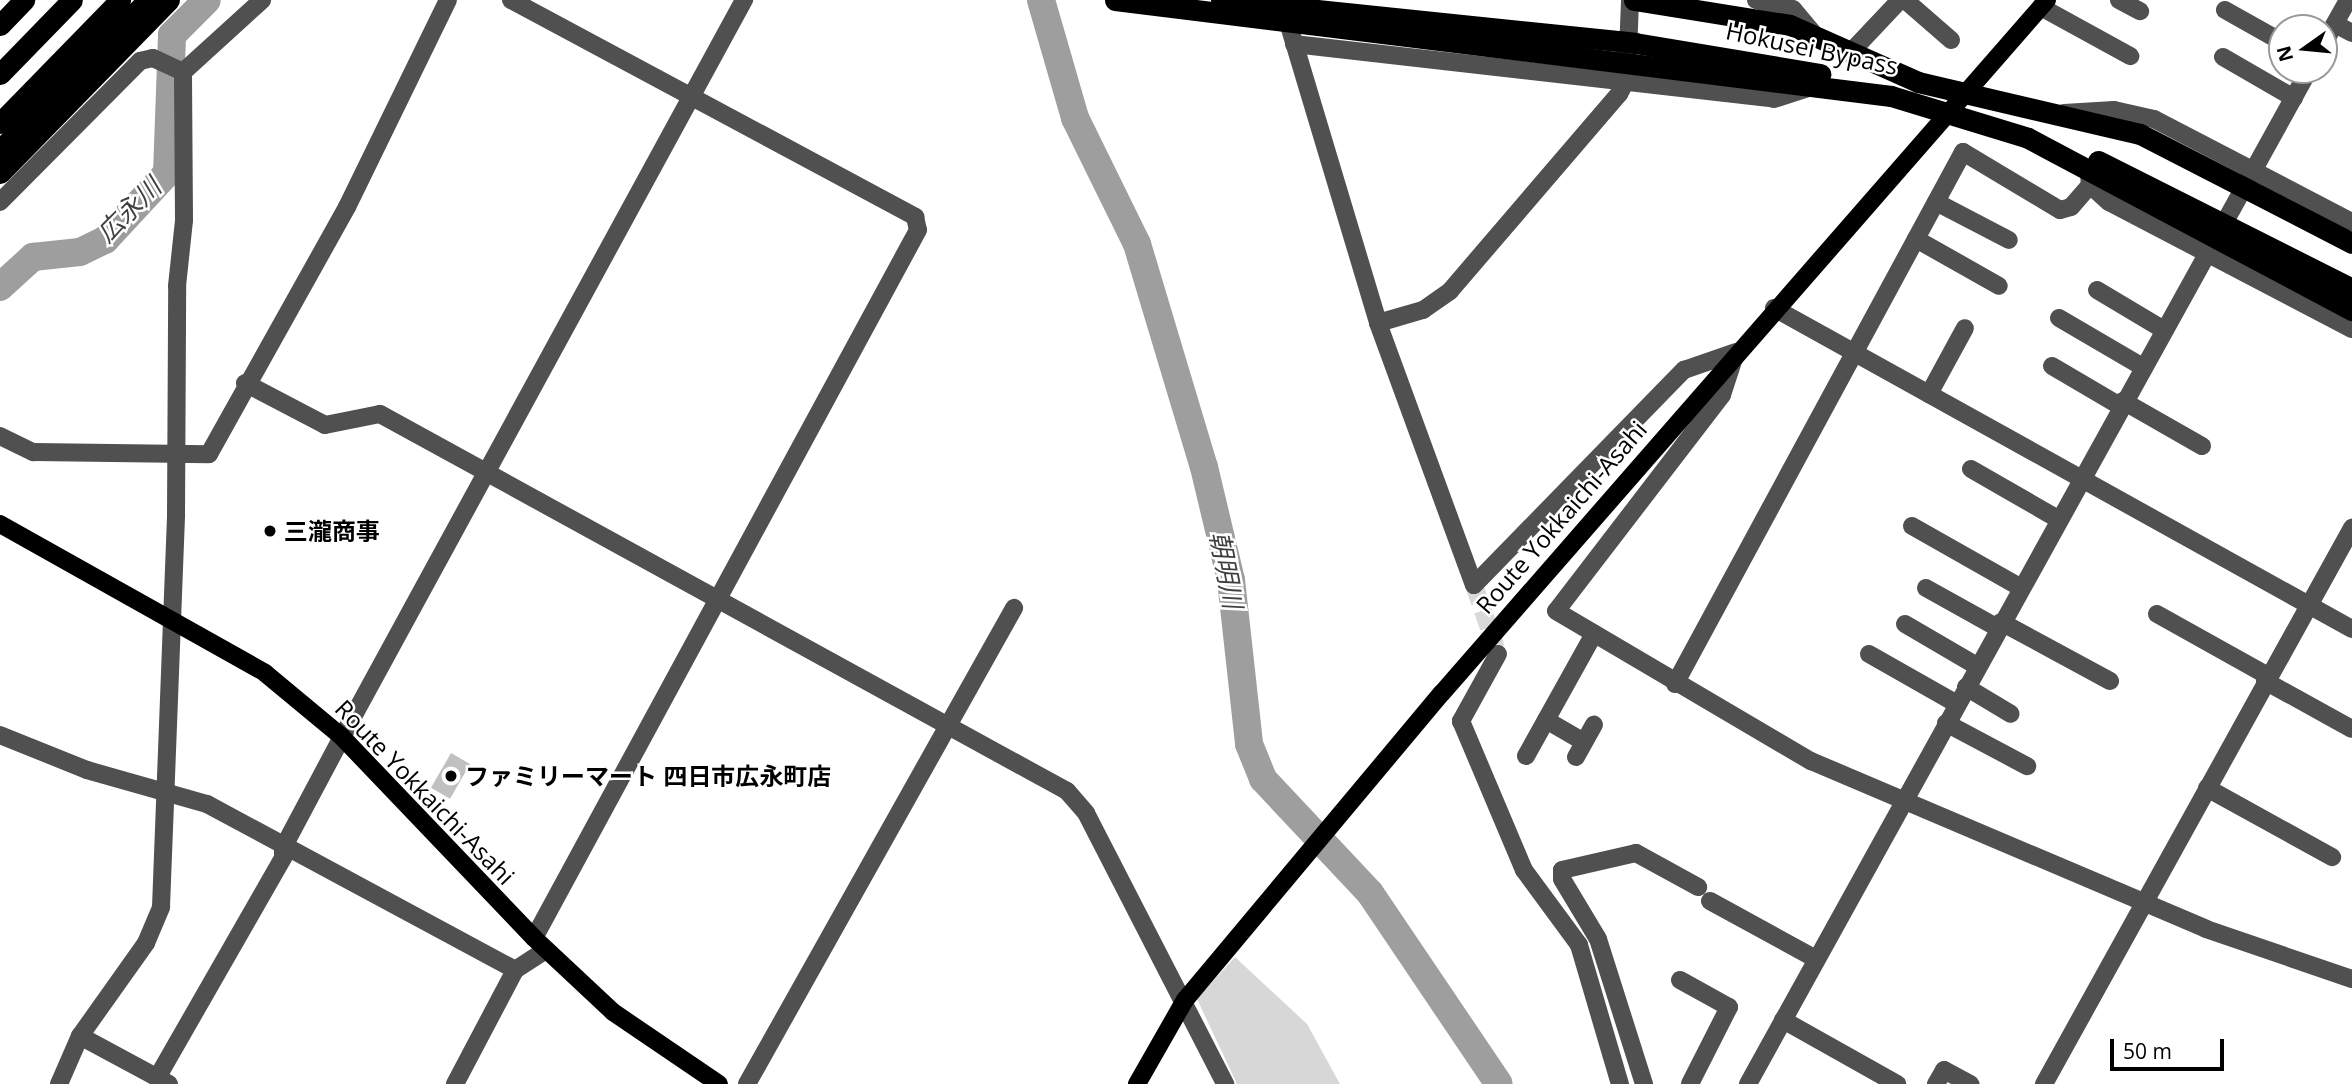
<!DOCTYPE html>
<meta charset="utf-8">
<style>
body{margin:0}
#map{position:relative;width:2352px;height:1084px;overflow:hidden;background:#fff;font-family:"Open Sans","Noto Sans JP",sans-serif}
div>[style]{position:absolute}
.green>*{inset:0;background:#d7d7d7}
.river>*{height:28px;margin:-14px;padding:0 14px;transform-origin:14px;border-radius:14px;background:#9e9e9e}
.building>*{inset:0;background:#c0c0c0;transform-origin:0 0}
.minor-tunnel>*{height:18px;margin-top:-9px;transform-origin:0;background:repeating-linear-gradient(90deg,#d9d9d9 0 18px,transparent 0 27px)}
.minor>*{height:18px;margin:-9px;padding:0 9px;transform-origin:9px;border-radius:9px;background:#505050}
.major>*{height:18px;margin:-9px;padding:0 9px;transform-origin:9px;border-radius:9px;background:#000}
.highway>*{height:21px;margin:-10.5px;padding:0 10.5px;transform-origin:10.5px;border-radius:10.5px;background:#000}
.dots>*{width:19px;height:19px;translate:-50% -50%;box-sizing:border-box;border:4px solid #fff;border-radius:50%}
span{translate:-50% -50%;white-space:nowrap;text-align:center;line-height:1.15;-webkit-text-stroke:5px #fff;paint-order:stroke}
.street-label{font-size:24px;color:#000}
.poi-label{font-size:24px;color:#000;font-weight:700}
.left{translate:0 -50%;text-align:left}
.water-label{font-size:26px;color:#3f3f3f;font-style:italic}
.north{position:absolute;left:2268px;top:14px;width:70px;height:70px;box-sizing:border-box;background:#fff;border:2px solid #999;border-radius:50%;rotate:255deg;font-size:19px;font-weight:700;line-height:28px;text-align:center;color:#000}
.north::after{content:'';display:block;margin:auto;width:24px;height:32px;background:#000;clip-path:polygon(50% 0,100% 100%,50% 72%,0 100%)}
.scale{position:absolute;left:2110px;top:1039px;width:114px;height:32px;box-sizing:border-box;border:4px solid #000;border-top:0;padding-left:9px;font-size:21px;line-height:24px;white-space:nowrap;color:#000;-webkit-text-stroke:5px #fff;paint-order:stroke}
</style>
<div id="map">
<div class="green">
<div style="clip-path:polygon(1235px 957px,1307px 1024px,1340px 1084px,1237px 1084px,1197px 999px)"></div>
</div>
<div class="river">
<div style="left:1041px;top:0;width:123px;rotate:73.9deg"></div>
<div style="left:1075px;top:118px;width:140px;rotate:63.8deg"></div>
<div style="left:1137px;top:244px;width:233px;rotate:73.3deg"></div>
<div style="left:1204px;top:467px;width:116px;rotate:76.6deg"></div>
<div style="left:1231px;top:580px;width:165px;rotate:83.7deg"></div>
<div style="left:1249px;top:744px;width:38px;rotate:68deg"></div>
<div style="left:1263px;top:779px;width:156px;rotate:46.8deg"></div>
<div style="left:1370px;top:893px;width:230px;rotate:56deg"></div>
<div style="left:0;top:287px;width:45px;rotate:-42.3deg"></div>
<div style="left:33px;top:257px;width:47px;rotate:-6.1deg"></div>
<div style="left:80px;top:252px;width:28px;rotate:-26deg"></div>
<div style="left:105px;top:240px;width:91px;rotate:-47.2deg"></div>
<div style="left:167px;top:173px;width:138px;rotate:-87.9deg"></div>
<div style="left:172px;top:35px;width:49px;rotate:-45deg"></div>
</div>
<div class="building">
<div style="left:451px;top:753px;width:22px;height:40px;rotate:30deg"></div>
</div>
<div class="minor-tunnel">
<div style="left:1474px;top:585px;width:67px;rotate:70.8deg"></div>
</div>
<div class="minor">
<div style="left:511px;top:0;width:459px;rotate:28.2deg"></div>
<div style="left:915px;top:217px;width:13px;rotate:77deg"></div>
<div style="left:918px;top:230px;width:805px;rotate:118.47deg"></div>
<div style="left:1756px;top:0;width:38px;rotate:14deg"></div>
<div style="left:1793px;top:9px;width:30px;rotate:50deg"></div>
<div style="left:1905px;top:0;width:61px;rotate:41deg"></div>
<div style="left:2119px;top:0;width:24px;rotate:28deg"></div>
<div style="left:2041px;top:7px;width:102px;rotate:28.8deg"></div>
<div style="left:1284px;top:9px;width:328px;rotate:73.3deg"></div>
<div style="left:1378px;top:323px;width:279px;rotate:69.9deg"></div>
<div style="left:1474px;top:585px;width:301px;rotate:-45.7deg"></div>
<div style="left:1684px;top:370px;width:55px;rotate:-19.1deg"></div>
<div style="left:2225px;top:10px;width:65px;rotate:29.3deg"></div>
<div style="left:2335px;top:24px;width:19px;rotate:28deg"></div>
<div style="left:2324px;top:43px;width:49px;rotate:-60.8deg"></div>
<div style="left:1294px;top:44px;width:483px;rotate:6.5deg"></div>
<div style="left:1774px;top:99px;width:45px;rotate:-18deg"></div>
<div style="left:1851px;top:52px;width:71px;rotate:-46.7deg"></div>
<div style="left:2223px;top:57px;width:82px;rotate:30deg"></div>
<div style="left:2064px;top:113px;width:50px;rotate:-3.4deg"></div>
<div style="left:2114px;top:110px;width:41px;rotate:12.7deg"></div>
<div style="left:2154px;top:119px;width:223px;rotate:27.5deg"></div>
<div style="left:2089px;top:174px;width:11px;rotate:85deg"></div>
<div style="left:2090px;top:185px;width:25px;rotate:42deg"></div>
<div style="left:2109px;top:202px;width:274px;rotate:27.6deg"></div>
<div style="left:0;top:202px;width:199px;rotate:-45.2deg"></div>
<div style="left:140px;top:61px;width:13px;rotate:-13deg"></div>
<div style="left:153px;top:58px;width:33px;rotate:25deg"></div>
<div style="left:1936px;top:202px;width:82px;rotate:27.5deg"></div>
<div style="left:1916px;top:239px;width:95px;rotate:29.5deg"></div>
<div style="left:2097px;top:290px;width:78px;rotate:30.8deg"></div>
<div style="left:1774px;top:308px;width:661px;rotate:29.05deg"></div>
<div style="left:2059px;top:318px;width:97px;rotate:30.3deg"></div>
<div style="left:1378px;top:323px;width:47px;rotate:-16.1deg"></div>
<div style="left:1423px;top:310px;width:33px;rotate:-35deg"></div>
<div style="left:1450px;top:291px;width:260px;rotate:-49.4deg"></div>
<div style="left:1619px;top:94px;width:17px;rotate:-62deg"></div>
<div style="left:1627px;top:79px;width:79px;rotate:-87.8deg"></div>
<div style="left:1734px;top:358px;width:39px;rotate:108deg"></div>
<div style="left:1722px;top:395px;width:272px;rotate:127.5deg"></div>
<div style="left:1556px;top:611px;width:296px;rotate:30.5deg"></div>
<div style="left:1811px;top:761px;width:429px;rotate:23deg"></div>
<div style="left:2206px;top:929px;width:154px;rotate:18.9deg"></div>
<div style="left:2052px;top:366px;width:79px;rotate:30.5deg"></div>
<div style="left:245px;top:383px;width:90px;rotate:27.7deg"></div>
<div style="left:325px;top:425px;width:56px;rotate:-11.3deg"></div>
<div style="left:380px;top:414px;width:784px;rotate:28.76deg"></div>
<div style="left:1067px;top:791px;width:29px;rotate:49deg"></div>
<div style="left:1086px;top:813px;width:305px;rotate:62.8deg"></div>
<div style="left:1929px;top:394px;width:75px;rotate:-61.4deg"></div>
<div style="left:2123px;top:401px;width:91px;rotate:29.7deg"></div>
<div style="left:0;top:436px;width:37px;rotate:26deg"></div>
<div style="left:33px;top:452px;width:176px;rotate:0.7deg"></div>
<div style="left:209px;top:454px;width:283px;rotate:-60.8deg"></div>
<div style="left:347px;top:207px;width:230px;rotate:-64deg"></div>
<div style="left:1971px;top:469px;width:100px;rotate:29.9deg"></div>
<div style="left:1912px;top:526px;width:124px;rotate:29.5deg"></div>
<div style="left:1926px;top:588px;width:82px;rotate:29.1deg"></div>
<div style="left:2157px;top:614px;width:127px;rotate:29.2deg"></div>
<div style="left:2001px;top:622px;width:124px;rotate:28.4deg"></div>
<div style="left:1905px;top:624px;width:83px;rotate:30.3deg"></div>
<div style="left:1498px;top:654px;width:77px;rotate:118.9deg"></div>
<div style="left:1461px;top:721px;width:162px;rotate:67.1deg"></div>
<div style="left:1524px;top:870px;width:93px;rotate:53.7deg"></div>
<div style="left:1579px;top:945px;width:145px;rotate:73.6deg"></div>
<div style="left:1869px;top:654px;width:101px;rotate:29.6deg"></div>
<div style="left:2265px;top:681px;width:99px;rotate:28.9deg"></div>
<div style="left:1675px;top:684px;width:605px;rotate:-61.57deg"></div>
<div style="left:1963px;top:152px;width:113px;rotate:30.9deg"></div>
<div style="left:2060px;top:210px;width:11px;rotate:-15deg"></div>
<div style="left:2071px;top:207px;width:29px;rotate:-49deg"></div>
<div style="left:1966px;top:687px;width:52px;rotate:31deg"></div>
<div style="left:1546px;top:720px;width:44px;rotate:30.1deg"></div>
<div style="left:1946px;top:723px;width:92px;rotate:28deg"></div>
<div style="left:0;top:735px;width:94px;rotate:21.9deg"></div>
<div style="left:87px;top:770px;width:125px;rotate:15.8deg"></div>
<div style="left:207px;top:804px;width:350px;rotate:28.3deg"></div>
<div style="left:1526px;top:756px;width:140px;rotate:-60.9deg"></div>
<div style="left:1576px;top:757px;width:37px;rotate:-61deg"></div>
<div style="left:2207px;top:788px;width:143px;rotate:28.9deg"></div>
<div style="left:1710px;top:901px;width:119px;rotate:28.7deg"></div>
<div style="left:1680px;top:980px;width:56px;rotate:28.9deg"></div>
<div style="left:1729px;top:1007px;width:86px;rotate:116.9deg"></div>
<div style="left:1783px;top:1020px;width:131px;rotate:29.3deg"></div>
<div style="left:80px;top:1036px;width:101px;rotate:28.3deg"></div>
<div style="left:157px;top:1078px;width:254px;rotate:-60.2deg"></div>
<div style="left:283px;top:858px;width:10px;rotate:-90deg"></div>
<div style="left:283px;top:848px;width:126px;rotate:-62deg"></div>
<div style="left:342px;top:737px;width:840px;rotate:-61.39deg"></div>
<div style="left:59px;top:1084px;width:52px;rotate:-66.4deg"></div>
<div style="left:80px;top:1036px;width:114px;rotate:-54.6deg"></div>
<div style="left:146px;top:943px;width:39px;rotate:-67deg"></div>
<div style="left:161px;top:907px;width:393px;rotate:-87.8deg"></div>
<div style="left:176px;top:514px;width:228px;rotate:-89.7deg"></div>
<div style="left:177px;top:286px;width:66px;rotate:-83.9deg"></div>
<div style="left:184px;top:220px;width:148px;rotate:-90.4deg"></div>
<div style="left:183px;top:72px;width:107px;rotate:-42.3deg"></div>
<div style="left:455px;top:1084px;width:129px;rotate:-62.2deg"></div>
<div style="left:515px;top:970px;width:37px;rotate:-33deg"></div>
<div style="left:747px;top:1084px;width:546px;rotate:-60.71deg"></div>
<div style="left:1644px;top:1084px;width:152px;rotate:-107.6deg"></div>
<div style="left:1598px;top:939px;width:70px;rotate:-121deg"></div>
<div style="left:1562px;top:879px;width:9px;rotate:-90deg"></div>
<div style="left:1562px;top:870px;width:76px;rotate:-12.9deg"></div>
<div style="left:1636px;top:853px;width:71px;rotate:28.7deg"></div>
<div style="left:1748px;top:1084px;width:1159px;rotate:-61.05deg"></div>
<div style="left:1936px;top:1084px;width:16px;rotate:-60deg"></div>
<div style="left:1944px;top:1070px;width:30px;rotate:28deg"></div>
<div style="left:2044px;top:1084px;width:636px;rotate:-61.02deg"></div>
</div>
<div class="major">
<div style="left:0;top:524px;width:304px;rotate:29.3deg"></div>
<div style="left:265px;top:673px;width:100px;rotate:39.7deg"></div>
<div style="left:342px;top:737px;width:278px;rotate:46.3deg"></div>
<div style="left:534px;top:938px;width:108px;rotate:43.1deg"></div>
<div style="left:613px;top:1012px;width:128px;rotate:34.2deg"></div>
<div style="left:1137px;top:1084px;width:97px;rotate:-60.3deg"></div>
<div style="left:1185px;top:1000px;width:400px;rotate:-50.1deg"></div>
<div style="left:1442px;top:693px;width:920px;rotate:-48.88deg"></div>
</div>
<div class="highway">
<div style="left:1115px;top:0;width:782px;rotate:7.05deg"></div>
<div style="left:1891px;top:96px;width:143px;rotate:17deg"></div>
<div style="left:2028px;top:138px;width:367px;rotate:28deg"></div>
<div style="left:1221px;top:0;width:416px;rotate:5.9deg"></div>
<div style="left:1635px;top:43px;width:188px;rotate:9.5deg"></div>
<div style="left:1634px;top:0;width:158px;rotate:9.1deg"></div>
<div style="left:1790px;top:25px;width:140px;rotate:24deg"></div>
<div style="left:1918px;top:82px;width:228px;rotate:13.2deg"></div>
<div style="left:2140px;top:134px;width:238px;rotate:27.2deg"></div>
<div style="left:0;top:25px;width:35px;rotate:-46deg"></div>
<div style="left:0;top:74px;width:103px;rotate:-45.8deg"></div>
<div style="left:0;top:123px;width:172px;rotate:-45.7deg"></div>
<div style="left:0;top:150px;width:211px;rotate:-45.4deg"></div>
<div style="left:2098px;top:161px;width:284px;rotate:26.7deg"></div>
<div style="left:0;top:173px;width:242px;rotate:-45.7deg"></div>
</div>
<div class="dots">
<div style="left:270px;top:531px;background:#000"></div>
<div style="left:451px;top:776px;background:#000"></div>
</div>
<div class="street-label">
<span style="left:1812px;top:48px;rotate:12deg">Hokusei Bypass</span>
<span style="left:1561px;top:517px;rotate:-49deg">Route Yokkaichi-Asahi</span>
<span style="left:425px;top:792px;rotate:46deg">Route Yokkaichi-Asahi</span>
</div>
<div class="poi-label">
<span class="left" style="left:284px;top:531px">三瀧商事</span>
<span class="left" style="left:465px;top:776px">ファミリーマート 四日市広永町店</span>
</div>
<div class="water-label">
<span style="left:129px;top:210px;rotate:-45deg">広永川</span>
<span style="left:1226px;top:570px;rotate:79deg">朝明川</span>
</div>
<div class="north">N</div>
<div class="scale">50 m</div>
</div>
